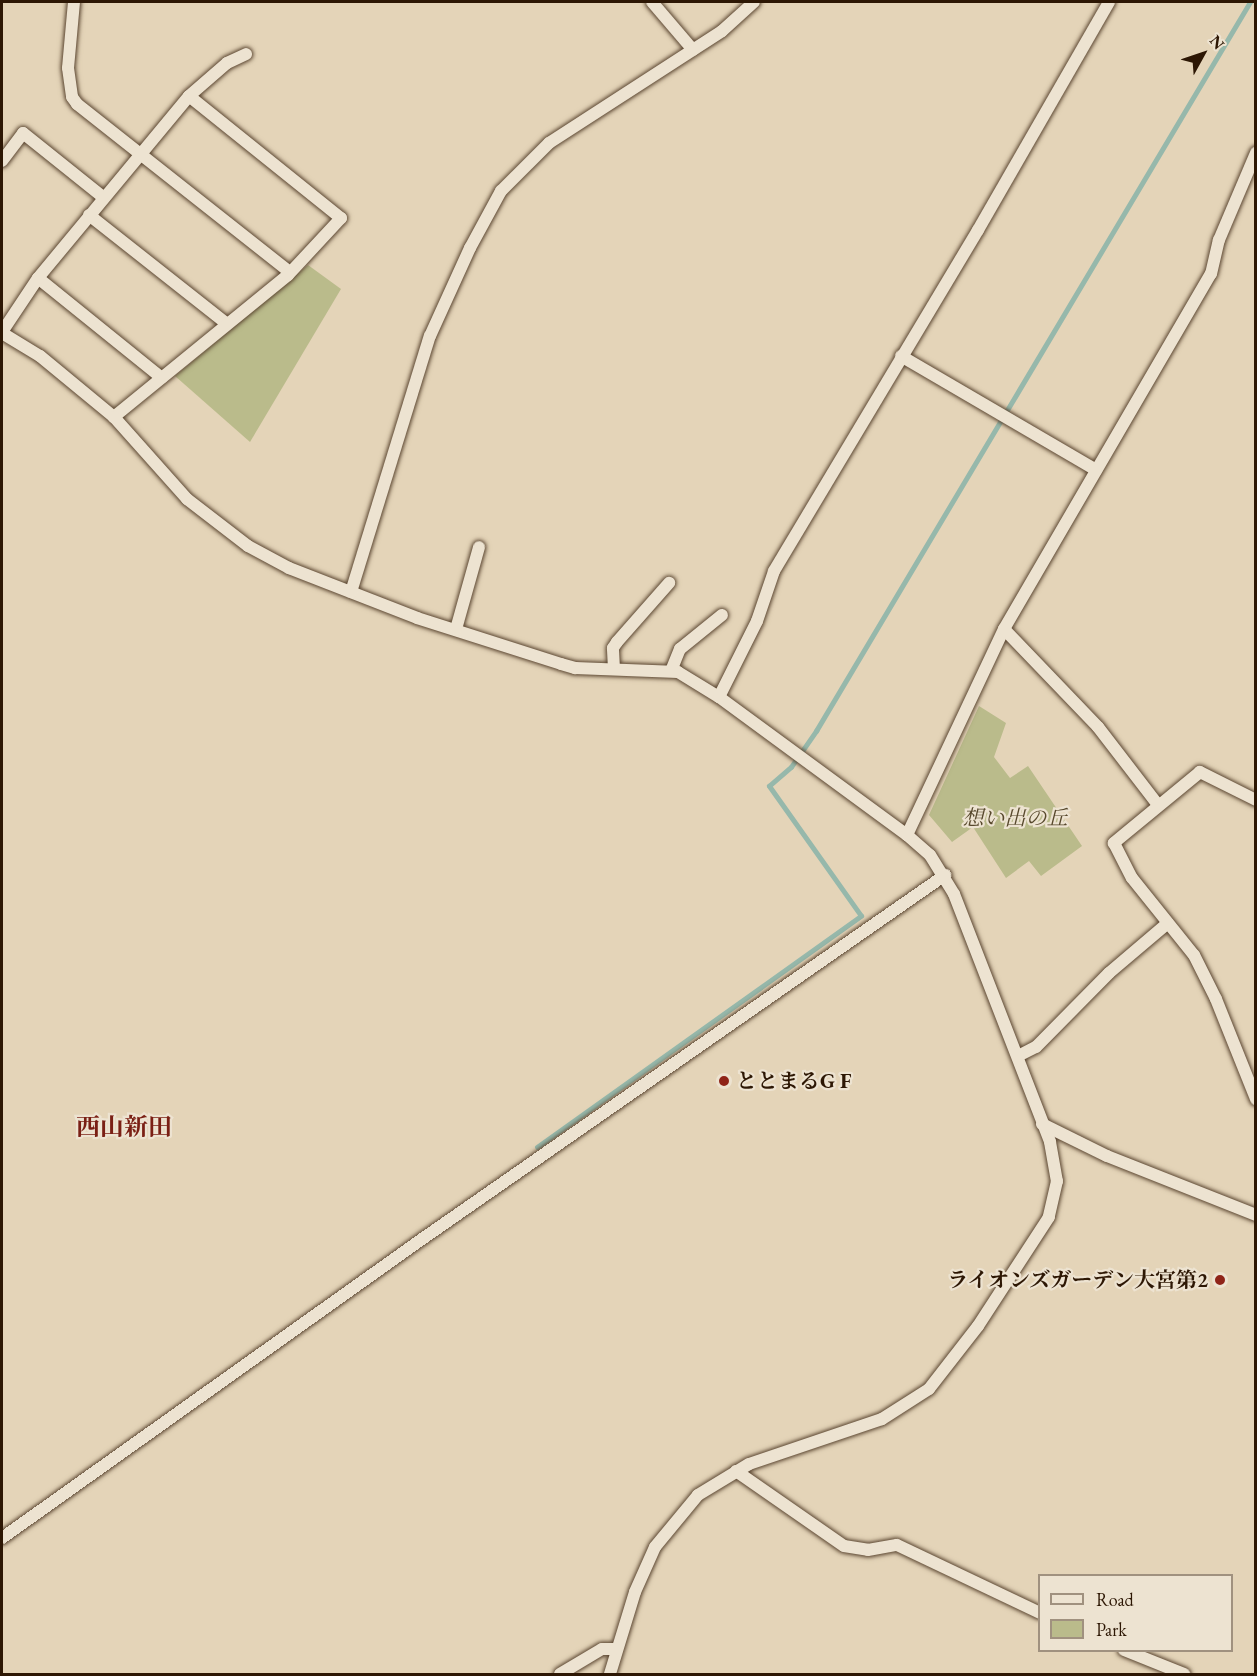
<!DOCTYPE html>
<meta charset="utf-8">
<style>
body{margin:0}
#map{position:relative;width:1257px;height:1676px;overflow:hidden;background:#e4d4b8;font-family:"EB Garamond","Noto Serif JP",serif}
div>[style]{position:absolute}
.green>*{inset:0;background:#babb8b}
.stream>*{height:4.5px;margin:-2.25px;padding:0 2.25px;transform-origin:2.25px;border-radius:2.25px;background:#96b8ab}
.roads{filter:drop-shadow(0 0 2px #5b4631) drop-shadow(0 0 2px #5b4631)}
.minor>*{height:12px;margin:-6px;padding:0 6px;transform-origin:6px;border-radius:6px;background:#ede3d1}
.dots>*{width:16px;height:16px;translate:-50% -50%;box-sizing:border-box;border:3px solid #ede3d1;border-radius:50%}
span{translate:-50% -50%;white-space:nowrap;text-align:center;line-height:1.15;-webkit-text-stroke:4.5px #ede3d1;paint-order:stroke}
.park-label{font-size:21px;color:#57482c;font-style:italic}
.poi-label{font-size:21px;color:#2d1704;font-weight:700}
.left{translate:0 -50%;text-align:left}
.right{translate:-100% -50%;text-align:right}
.quarter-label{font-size:24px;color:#7a1f14;font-weight:700}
.frame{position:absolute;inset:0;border:3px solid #2d1704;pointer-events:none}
.legend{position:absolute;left:1038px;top:1574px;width:195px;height:78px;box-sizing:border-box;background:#ede3d1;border:2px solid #a0917f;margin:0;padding:8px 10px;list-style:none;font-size:18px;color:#2d1704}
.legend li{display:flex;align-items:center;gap:12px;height:30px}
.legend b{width:30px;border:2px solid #a0917f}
.north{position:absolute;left:1173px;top:24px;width:60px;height:60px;-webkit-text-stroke:4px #ede3d1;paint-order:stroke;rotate:50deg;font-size:16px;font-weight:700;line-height:24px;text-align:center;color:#2d1704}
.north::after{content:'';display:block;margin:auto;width:21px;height:27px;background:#2d1704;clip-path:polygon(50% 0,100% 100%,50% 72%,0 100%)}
</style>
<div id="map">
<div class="green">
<div style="clip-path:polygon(308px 265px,341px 289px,250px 442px,175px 376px)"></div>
<div style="clip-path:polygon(979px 706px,1006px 723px,994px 757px,1010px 778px,1028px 766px,1082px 846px,1041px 876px,1029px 861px,1006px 878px,973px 827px,952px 842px,929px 815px)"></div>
</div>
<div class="stream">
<div style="left:537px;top:1147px;width:398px;rotate:-35.5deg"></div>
<div style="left:861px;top:916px;width:159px;rotate:-125.3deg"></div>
<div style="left:769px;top:786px;width:29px;rotate:-41deg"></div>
<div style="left:791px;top:767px;width:44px;rotate:-55.2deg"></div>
<div style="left:816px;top:731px;width:848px;rotate:-59.23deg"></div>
</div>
<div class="roads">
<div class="minor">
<div style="left:74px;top:2px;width:66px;rotate:95.2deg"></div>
<div style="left:68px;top:68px;width:29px;rotate:82deg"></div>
<div style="left:72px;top:97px;width:9px;rotate:54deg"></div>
<div style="left:77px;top:104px;width:271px;rotate:38.3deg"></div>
<div style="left:652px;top:2px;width:63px;rotate:49.5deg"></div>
<div style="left:189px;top:96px;width:50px;rotate:-41deg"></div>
<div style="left:227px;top:63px;width:21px;rotate:-25deg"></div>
<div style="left:2px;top:161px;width:35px;rotate:-53deg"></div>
<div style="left:23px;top:133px;width:102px;rotate:38.7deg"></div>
<div style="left:89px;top:215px;width:176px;rotate:38.3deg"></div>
<div style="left:38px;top:278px;width:159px;rotate:38.9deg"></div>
<div style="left:2px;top:332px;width:65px;rotate:-56.3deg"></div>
<div style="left:38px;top:278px;width:236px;rotate:-50.3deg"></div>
<div style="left:189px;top:96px;width:195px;rotate:38.8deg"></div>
<div style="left:341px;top:218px;width:78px;rotate:132.9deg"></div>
<div style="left:288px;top:275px;width:225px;rotate:140.8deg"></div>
<div style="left:2px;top:333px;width:44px;rotate:31.2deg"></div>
<div style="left:40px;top:356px;width:96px;rotate:39.5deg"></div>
<div style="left:114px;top:417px;width:110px;rotate:48.3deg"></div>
<div style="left:187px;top:499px;width:77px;rotate:37.6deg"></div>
<div style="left:248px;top:546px;width:47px;rotate:28.2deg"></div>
<div style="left:289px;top:568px;width:137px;rotate:21.3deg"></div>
<div style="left:417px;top:618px;width:151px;rotate:17.7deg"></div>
<div style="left:561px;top:664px;width:15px;rotate:16deg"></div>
<div style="left:575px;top:668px;width:103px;rotate:2.2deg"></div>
<div style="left:678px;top:672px;width:48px;rotate:31.4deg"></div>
<div style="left:719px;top:697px;width:233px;rotate:36.3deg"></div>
<div style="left:907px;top:835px;width:30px;rotate:41deg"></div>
<div style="left:930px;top:855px;width:46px;rotate:58.4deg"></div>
<div style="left:954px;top:894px;width:266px;rotate:68.8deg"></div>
<div style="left:1050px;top:1142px;width:40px;rotate:80deg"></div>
<div style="left:1057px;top:1181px;width:37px;rotate:103deg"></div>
<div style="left:1049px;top:1217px;width:130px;rotate:123.1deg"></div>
<div style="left:978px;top:1326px;width:80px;rotate:127.9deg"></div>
<div style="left:929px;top:1389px;width:56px;rotate:147.4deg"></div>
<div style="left:882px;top:1419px;width:140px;rotate:161.3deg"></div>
<div style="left:749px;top:1464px;width:60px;rotate:148.7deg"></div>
<div style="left:698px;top:1495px;width:67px;rotate:129.6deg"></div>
<div style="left:655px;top:1547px;width:49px;rotate:114deg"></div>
<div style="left:635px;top:1592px;width:86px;rotate:107deg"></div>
<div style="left:901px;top:356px;width:226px;rotate:30.3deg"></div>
<div style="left:351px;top:592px;width:268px;rotate:-72.9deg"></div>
<div style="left:430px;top:336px;width:97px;rotate:-65.6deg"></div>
<div style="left:470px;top:248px;width:65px;rotate:-61.5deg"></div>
<div style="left:501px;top:191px;width:68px;rotate:-45deg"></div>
<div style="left:549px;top:143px;width:206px;rotate:-32.9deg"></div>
<div style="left:722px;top:31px;width:43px;rotate:-42.2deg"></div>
<div style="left:456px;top:629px;width:85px;rotate:-74.3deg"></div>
<div style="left:1004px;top:629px;width:136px;rotate:46.2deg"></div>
<div style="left:1098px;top:727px;width:98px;rotate:52.4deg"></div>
<div style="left:614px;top:669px;width:21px;rotate:-93deg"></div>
<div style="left:613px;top:648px;width:7px;rotate:-56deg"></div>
<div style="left:617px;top:642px;width:79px;rotate:-48.6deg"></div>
<div style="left:671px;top:671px;width:24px;rotate:-68deg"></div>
<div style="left:680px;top:649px;width:54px;rotate:-39deg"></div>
<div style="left:719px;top:697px;width:85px;rotate:-63.4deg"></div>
<div style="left:757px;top:621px;width:53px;rotate:-71.2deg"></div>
<div style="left:774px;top:571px;width:397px;rotate:-59.1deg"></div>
<div style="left:978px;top:230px;width:263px;rotate:-60.1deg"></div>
<div style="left:1256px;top:800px;width:63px;rotate:-153.4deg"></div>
<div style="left:1200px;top:772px;width:112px;rotate:140.5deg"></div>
<div style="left:1114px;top:843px;width:39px;rotate:63deg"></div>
<div style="left:1132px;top:878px;width:99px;rotate:51.2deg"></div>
<div style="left:1194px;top:955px;width:49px;rotate:63.4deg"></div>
<div style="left:1216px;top:999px;width:108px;rotate:68.2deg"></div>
<div style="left:907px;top:835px;width:228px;rotate:-64.8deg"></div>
<div style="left:1004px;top:629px;width:411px;rotate:-59.8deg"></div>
<div style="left:1211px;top:274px;width:35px;rotate:-77deg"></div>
<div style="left:1219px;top:240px;width:95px;rotate:-67deg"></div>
<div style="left:1018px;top:1056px;width:20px;rotate:-27deg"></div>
<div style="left:1036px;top:1047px;width:104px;rotate:-45.4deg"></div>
<div style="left:1109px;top:973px;width:77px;rotate:-40.3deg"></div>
<div style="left:1042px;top:1124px;width:72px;rotate:26.2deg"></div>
<div style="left:1107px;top:1156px;width:160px;rotate:21.6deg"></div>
<div style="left:736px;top:1471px;width:131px;rotate:34.8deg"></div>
<div style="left:844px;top:1546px;width:24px;rotate:9deg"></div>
<div style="left:868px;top:1550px;width:29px;rotate:-10deg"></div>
<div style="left:897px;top:1545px;width:158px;rotate:25.4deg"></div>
<div style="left:2px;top:1538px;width:519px;rotate:-35.44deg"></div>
<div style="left:425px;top:1237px;width:634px;rotate:-34.84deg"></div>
<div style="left:1124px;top:1650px;width:65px;rotate:21.8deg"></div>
<div style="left:560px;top:1674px;width:49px;rotate:-30.8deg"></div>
<div style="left:602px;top:1649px;width:14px"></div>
</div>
</div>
<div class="dots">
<div style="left:724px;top:1081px;background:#8f2418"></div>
<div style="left:1220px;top:1280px;background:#8f2418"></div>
</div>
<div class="park-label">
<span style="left:1015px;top:818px">想い出の丘</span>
</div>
<div class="poi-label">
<span class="left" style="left:736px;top:1081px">ととまるG F</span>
<span class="right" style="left:1208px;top:1280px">ライオンズガーデン大宮第2</span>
</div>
<div class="quarter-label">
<span style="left:124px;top:1127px">西山新田</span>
</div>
<div class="frame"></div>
<ul class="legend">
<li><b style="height:8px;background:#ede3d1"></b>Road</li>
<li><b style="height:16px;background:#babb8b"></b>Park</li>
</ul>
<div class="north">N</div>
</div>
